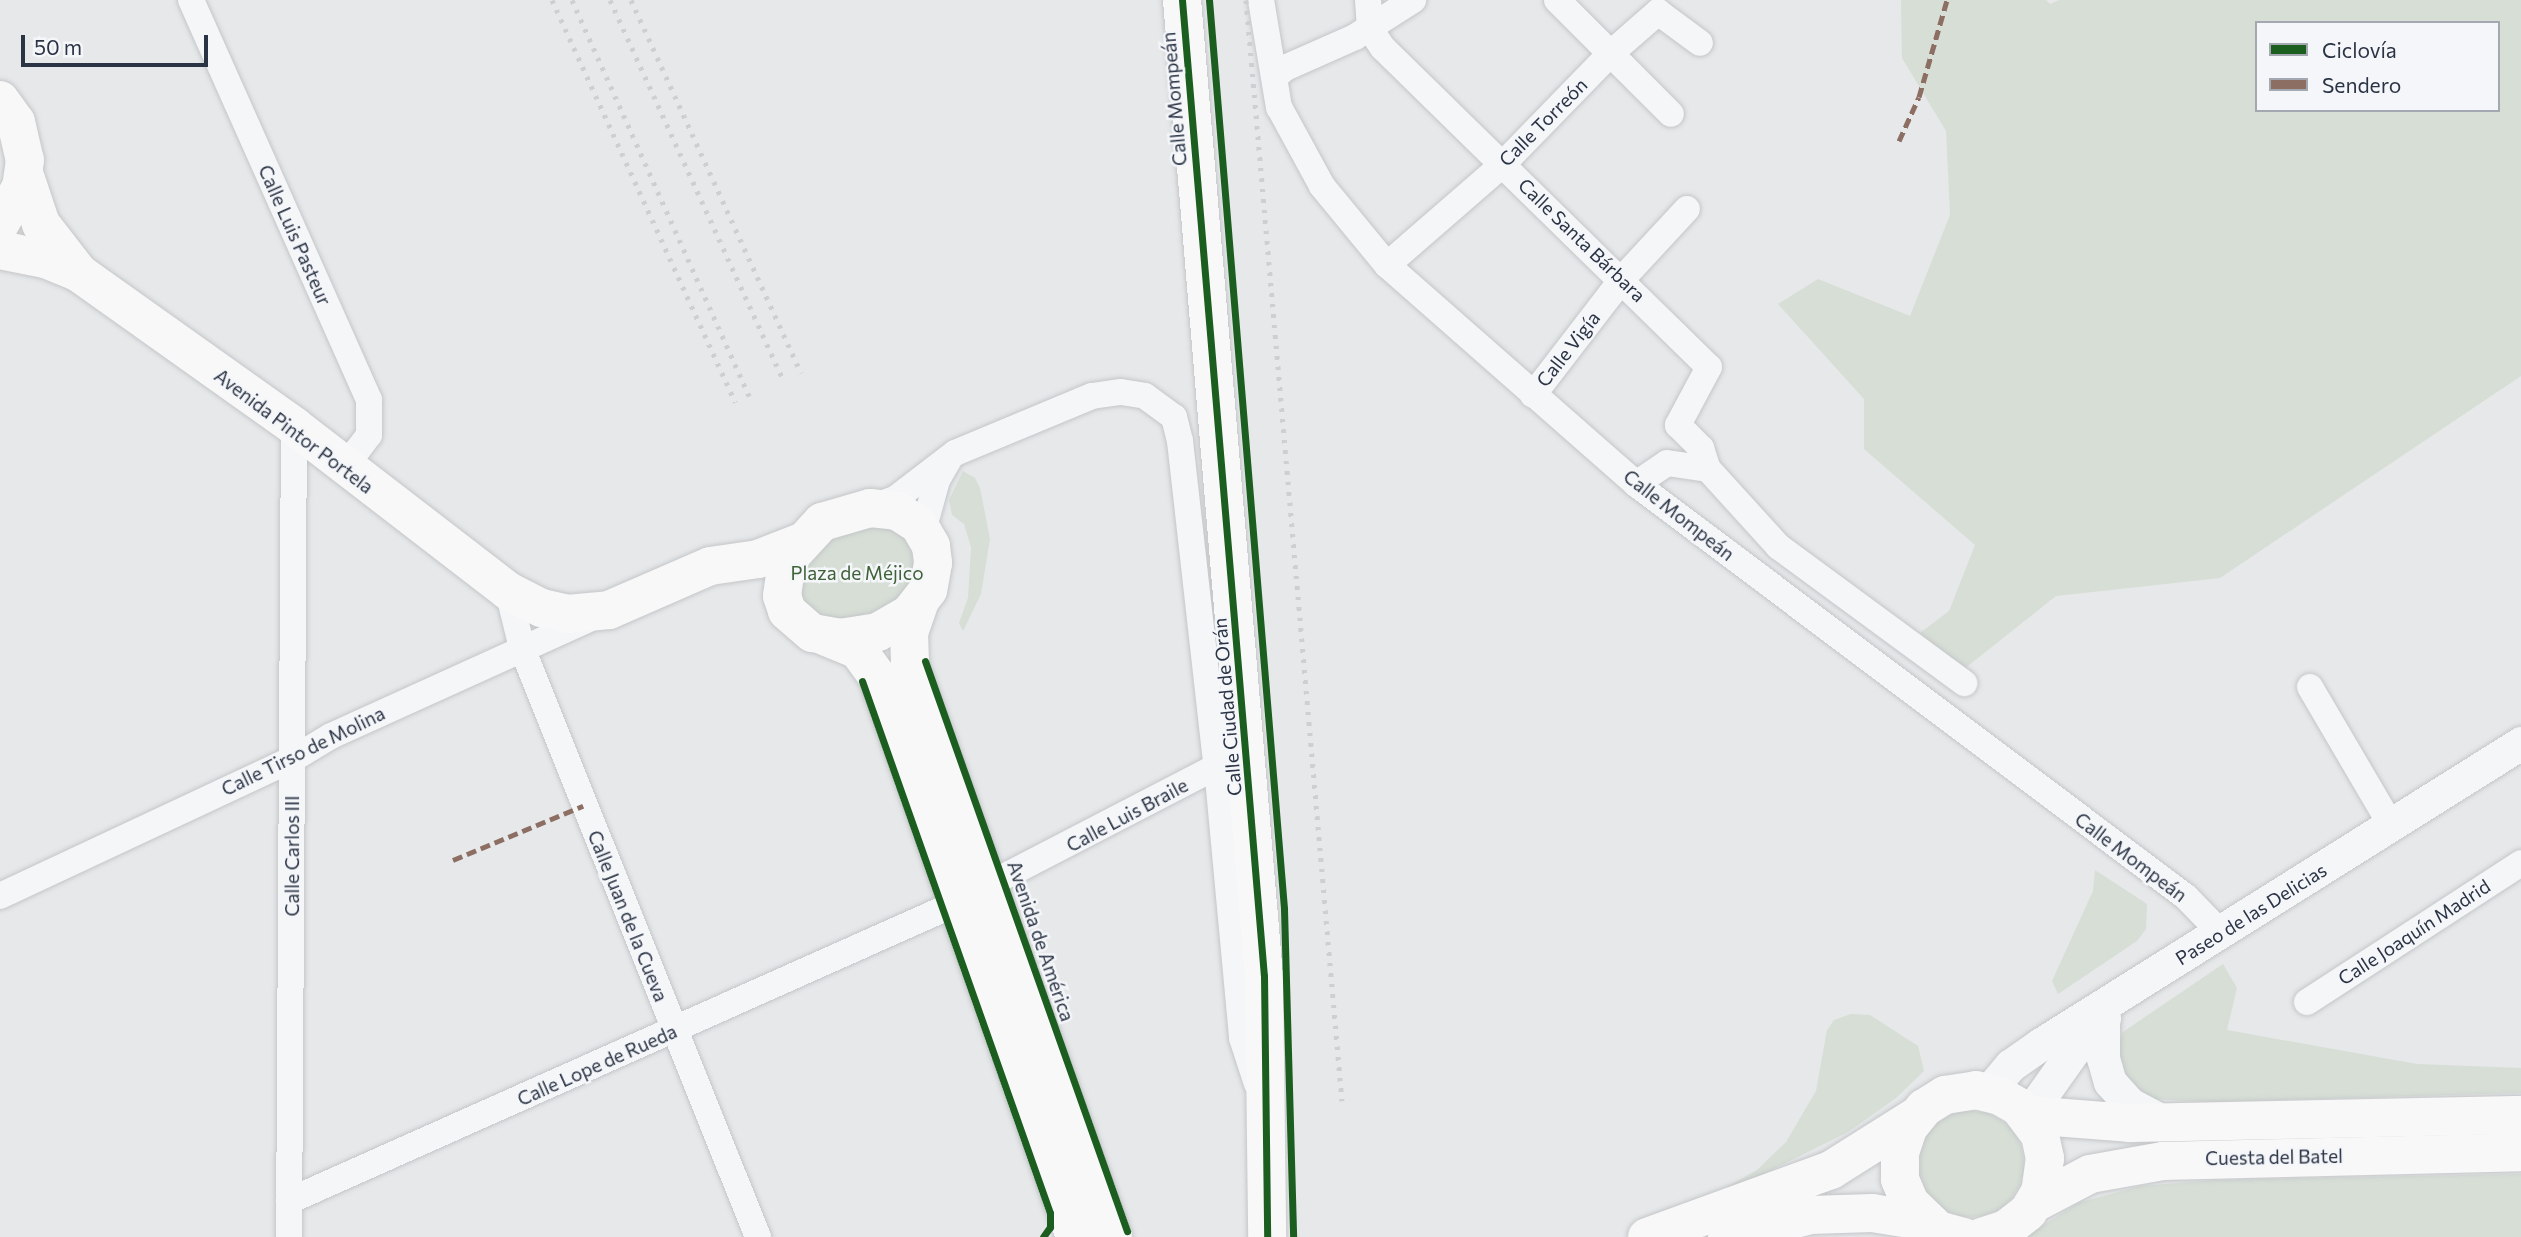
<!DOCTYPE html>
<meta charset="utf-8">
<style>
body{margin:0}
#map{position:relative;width:2521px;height:1237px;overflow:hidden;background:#e6e8ea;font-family:Commissioner,sans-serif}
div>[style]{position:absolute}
.green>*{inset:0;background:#d6ded6}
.round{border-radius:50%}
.roads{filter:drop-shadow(0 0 2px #c4c6c8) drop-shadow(0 0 2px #c4c6c8)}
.minor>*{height:26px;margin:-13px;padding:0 13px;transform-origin:13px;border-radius:13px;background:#f5f6f7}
.tertiary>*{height:33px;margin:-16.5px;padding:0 16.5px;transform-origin:16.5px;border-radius:16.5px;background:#f5f6f7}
.secondary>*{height:38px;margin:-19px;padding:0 19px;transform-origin:19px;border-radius:19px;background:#f8f8f8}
.primary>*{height:38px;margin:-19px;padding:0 19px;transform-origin:19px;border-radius:19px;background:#f8f8f8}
.rail>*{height:5px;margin-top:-2.5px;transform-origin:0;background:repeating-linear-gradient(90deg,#cecfd2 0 3.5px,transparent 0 10.5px)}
.quiet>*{height:5px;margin-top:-2.5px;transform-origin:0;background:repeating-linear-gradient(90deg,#8d6e63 0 10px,transparent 0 15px)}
.cycleway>*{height:7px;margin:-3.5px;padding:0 3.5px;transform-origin:3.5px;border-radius:3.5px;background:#1b5e20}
span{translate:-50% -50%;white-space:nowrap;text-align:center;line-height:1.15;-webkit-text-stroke:5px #f4f6f9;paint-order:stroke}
.street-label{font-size:19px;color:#2b3445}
.park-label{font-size:19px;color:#3f6138}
.legend{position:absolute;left:2255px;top:21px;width:245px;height:91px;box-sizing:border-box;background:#f4f6f9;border:2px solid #a4a8b1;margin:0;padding:9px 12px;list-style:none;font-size:21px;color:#2b3445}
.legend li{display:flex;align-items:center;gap:14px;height:35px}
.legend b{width:35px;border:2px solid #a4a8b1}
.scale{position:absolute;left:21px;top:35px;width:187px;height:32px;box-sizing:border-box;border:4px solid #2b3445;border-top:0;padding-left:9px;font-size:21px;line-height:24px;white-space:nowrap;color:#2b3445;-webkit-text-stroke:5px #f4f6f9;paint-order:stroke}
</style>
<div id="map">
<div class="green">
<div style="clip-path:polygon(evenodd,1901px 0,2046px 0,2050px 4px,2059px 0,2521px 0,2521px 376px,2220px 578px,2056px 596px,1964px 669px,1920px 633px,1949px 611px,1975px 545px,1864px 449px,1864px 399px,1778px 304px,1818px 279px,1910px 316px,1950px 215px,1946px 131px,1902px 58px,1901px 0,2257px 23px,2498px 23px,2498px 110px,2257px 110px,2257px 23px)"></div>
<div style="clip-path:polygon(963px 471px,975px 478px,980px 488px,990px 539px,981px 594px,963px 631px,959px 623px,968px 598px,971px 547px,964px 524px,952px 515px,949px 500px)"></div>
<div style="clip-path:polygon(884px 508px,932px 577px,856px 637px,782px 596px,787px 560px)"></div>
<div style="clip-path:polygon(2095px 870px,2147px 904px,2146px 929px,2137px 941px,2058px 994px,2052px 981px,2093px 891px)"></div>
<div style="clip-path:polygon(2223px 964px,2237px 988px,2227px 1030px,2417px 1064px,2521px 1068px,2521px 1093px,2208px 1102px,2152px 1099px,2122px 1078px,2118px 1045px,2123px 1032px)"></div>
<div style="clip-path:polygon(1851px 1014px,1870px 1015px,1918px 1046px,1924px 1071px,1896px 1098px,1848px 1132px,1737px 1187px,1727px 1187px,1757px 1170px,1786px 1142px,1816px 1091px,1827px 1030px,1834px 1020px)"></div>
<div class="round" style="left:1918px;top:1111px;width:106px;height:106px"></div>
<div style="clip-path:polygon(2521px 1174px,2521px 1237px,2025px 1237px,2078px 1203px,2140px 1186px,2216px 1180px)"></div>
</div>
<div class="roads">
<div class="minor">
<div style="left:191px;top:0;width:438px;rotate:66deg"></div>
<div style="left:369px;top:400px;width:35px;rotate:90deg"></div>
<div style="left:369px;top:435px;width:40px;rotate:127deg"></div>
<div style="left:1261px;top:0;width:109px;rotate:80.5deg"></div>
<div style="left:1279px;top:107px;width:90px;rotate:61.4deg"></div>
<div style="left:1322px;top:186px;width:102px;rotate:50.6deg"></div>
<div style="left:1387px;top:265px;width:332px;rotate:41.3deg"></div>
<div style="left:1636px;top:484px;width:688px;rotate:36.9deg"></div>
<div style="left:2186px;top:897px;width:50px;rotate:45.8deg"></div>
<div style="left:1368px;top:0;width:29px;rotate:86deg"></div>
<div style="left:1370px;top:29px;width:23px;rotate:56deg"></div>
<div style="left:1383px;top:48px;width:456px;rotate:44.4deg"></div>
<div style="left:1709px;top:367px;width:66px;rotate:118.1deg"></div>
<div style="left:1678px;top:425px;width:33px;rotate:45deg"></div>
<div style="left:1701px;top:448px;width:22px;rotate:72deg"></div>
<div style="left:1557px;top:0;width:161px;rotate:45deg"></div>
<div style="left:1276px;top:76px;width:12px;rotate:-42deg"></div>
<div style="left:1285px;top:68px;width:77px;rotate:-23.9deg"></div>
<div style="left:1355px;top:37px;width:69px;rotate:-32.5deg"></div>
<div style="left:1387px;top:265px;width:154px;rotate:-41deg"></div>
<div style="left:1503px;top:164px;width:153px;rotate:-45.8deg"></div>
<div style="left:1610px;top:54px;width:64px;rotate:-41.2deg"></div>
<div style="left:1658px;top:12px;width:52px;rotate:36.4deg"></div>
<div style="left:1533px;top:395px;width:148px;rotate:-52.4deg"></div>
<div style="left:1623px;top:278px;width:94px;rotate:-47.2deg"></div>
<div style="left:1636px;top:484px;width:37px;rotate:-34deg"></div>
<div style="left:1667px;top:463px;width:41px;rotate:8.3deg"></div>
<div style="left:1708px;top:469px;width:105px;rotate:47.7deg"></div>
<div style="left:1779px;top:547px;width:230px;rotate:36.3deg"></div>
<div style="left:870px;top:508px;width:27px;rotate:-20deg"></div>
<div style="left:895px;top:499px;width:76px;rotate:-37.5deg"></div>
<div style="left:955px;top:453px;width:148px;rotate:-22.6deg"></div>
<div style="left:1092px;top:396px;width:29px;rotate:-8deg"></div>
<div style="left:1121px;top:392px;width:24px;rotate:9deg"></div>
<div style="left:1145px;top:396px;width:36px;rotate:36deg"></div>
<div style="left:1174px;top:417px;width:25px;rotate:76deg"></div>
<div style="left:1180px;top:441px;width:339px;rotate:83.6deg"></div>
<div style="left:1218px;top:778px;width:261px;rotate:84.7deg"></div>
<div style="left:1242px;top:1038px;width:48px;rotate:71.9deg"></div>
<div style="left:923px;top:531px;width:53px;rotate:-74.6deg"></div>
<div style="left:937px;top:480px;width:24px;rotate:-60deg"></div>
<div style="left:508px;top:591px;width:59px;rotate:76.2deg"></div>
<div style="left:522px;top:648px;width:635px;rotate:68.17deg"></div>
<div style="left:2310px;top:687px;width:160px;rotate:59.6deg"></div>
<div style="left:988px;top:885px;width:257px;rotate:-27.4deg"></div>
<div style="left:0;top:896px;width:323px;rotate:-25.1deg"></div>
<div style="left:293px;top:759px;width:44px;rotate:-31.2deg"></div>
<div style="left:331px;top:736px;width:286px;rotate:-24.4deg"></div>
<div style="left:2307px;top:1002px;width:255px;rotate:-33deg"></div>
<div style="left:289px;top:1201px;width:731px;rotate:-24.04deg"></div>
<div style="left:289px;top:1237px;width:811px;rotate:-89.65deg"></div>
</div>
<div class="tertiary">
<div style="left:2103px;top:1020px;width:38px;rotate:90deg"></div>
<div style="left:2103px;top:1058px;width:25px;rotate:74deg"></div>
<div style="left:2110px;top:1082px;width:30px;rotate:48deg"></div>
<div style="left:2130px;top:1104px;width:38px;rotate:28deg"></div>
<div style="left:1988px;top:1092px;width:35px;rotate:-50deg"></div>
<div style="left:2011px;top:1065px;width:37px;rotate:-35deg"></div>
<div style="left:2041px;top:1044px;width:567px;rotate:-32.09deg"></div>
<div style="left:2028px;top:1115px;width:80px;rotate:-54.7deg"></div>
<div style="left:2074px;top:1050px;width:44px;rotate:-46.8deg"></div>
</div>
<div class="secondary">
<div style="left:24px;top:173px;width:54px;rotate:71.6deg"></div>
<div style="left:41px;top:224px;width:62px;rotate:52.2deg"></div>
<div style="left:79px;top:273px;width:264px;rotate:35.4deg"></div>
<div style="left:294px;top:426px;width:270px;rotate:37.6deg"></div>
<div style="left:508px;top:591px;width:38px;rotate:27deg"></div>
<div style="left:542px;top:608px;width:26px;rotate:13deg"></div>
<div style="left:567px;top:614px;width:42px;rotate:-5.4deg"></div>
<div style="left:609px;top:610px;width:110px;rotate:-23.5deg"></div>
<div style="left:710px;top:566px;width:49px;rotate:-8.3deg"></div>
<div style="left:758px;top:559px;width:44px;rotate:-21.3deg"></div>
<div style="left:0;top:250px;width:46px;rotate:11.3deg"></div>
<div style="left:45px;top:259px;width:37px;rotate:22deg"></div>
<div style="left:870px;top:508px;width:27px;rotate:6deg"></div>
<div style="left:897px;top:511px;width:26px;rotate:32deg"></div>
<div style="left:919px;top:525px;width:24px;rotate:60deg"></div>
<div style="left:931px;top:546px;width:17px;rotate:83deg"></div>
<div style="left:933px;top:563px;width:27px;rotate:100deg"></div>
<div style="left:928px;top:590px;width:31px;rotate:128deg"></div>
<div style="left:909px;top:614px;width:36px;rotate:150deg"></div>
<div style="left:878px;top:632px;width:37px;rotate:171deg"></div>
<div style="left:841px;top:638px;width:29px;rotate:-170deg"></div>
<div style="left:812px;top:633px;width:33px;rotate:-139deg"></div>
<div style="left:787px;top:611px;width:16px;rotate:-108deg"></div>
<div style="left:782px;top:596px;width:36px;rotate:-82deg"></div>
<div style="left:787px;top:560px;width:52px;rotate:-47.4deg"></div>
<div style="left:822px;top:522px;width:50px;rotate:-16.3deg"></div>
<div style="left:920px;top:601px;width:34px;rotate:109deg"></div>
<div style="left:909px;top:633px;width:32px;rotate:88deg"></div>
<div style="left:910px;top:665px;width:607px;rotate:70.46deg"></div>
<div style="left:826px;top:637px;width:35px;rotate:22deg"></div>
<div style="left:858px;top:650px;width:32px;rotate:54deg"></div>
<div style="left:877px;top:676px;width:595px;rotate:70.56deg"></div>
</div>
<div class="primary">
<div style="left:1182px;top:0;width:979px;rotate:85.2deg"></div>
<div style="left:1264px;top:976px;width:261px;rotate:89.3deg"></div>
<div style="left:0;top:100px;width:27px;rotate:54deg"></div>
<div style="left:16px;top:122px;width:39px;rotate:77deg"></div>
<div style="left:25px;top:160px;width:27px;rotate:98deg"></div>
<div style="left:21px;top:187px;width:43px;rotate:119.6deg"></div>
<div style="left:2028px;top:1115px;width:101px;rotate:4.5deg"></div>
<div style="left:2129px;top:1123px;width:392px;rotate:-1.2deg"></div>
<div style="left:2035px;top:1203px;width:62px;rotate:-27.8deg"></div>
<div style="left:2090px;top:1174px;width:74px;rotate:-10.1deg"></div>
<div style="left:2163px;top:1161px;width:358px;rotate:-1.4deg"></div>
<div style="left:1647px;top:1237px;width:196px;rotate:-20deg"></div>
<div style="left:1831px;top:1170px;width:99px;rotate:-32.2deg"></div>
<div style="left:1727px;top:1237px;width:86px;rotate:-14.8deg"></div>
<div style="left:1810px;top:1215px;width:62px;rotate:-1.8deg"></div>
<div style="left:1872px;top:1213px;width:57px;rotate:9.1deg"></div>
<div style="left:1964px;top:1237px;width:27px;rotate:-165deg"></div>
<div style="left:1938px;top:1230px;width:39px;rotate:-136deg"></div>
<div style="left:1910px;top:1203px;width:26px;rotate:-113deg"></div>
<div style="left:1900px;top:1179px;width:26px;rotate:-90deg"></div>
<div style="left:1900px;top:1153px;width:26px;rotate:-72deg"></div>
<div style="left:1908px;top:1128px;width:26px;rotate:-51deg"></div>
<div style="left:1924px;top:1108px;width:25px;rotate:-32deg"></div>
<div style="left:1945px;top:1095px;width:31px;rotate:-9deg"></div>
<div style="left:1976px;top:1090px;width:25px;rotate:14deg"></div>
<div style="left:2000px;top:1096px;width:22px;rotate:30deg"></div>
<div style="left:2019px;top:1107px;width:35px;rotate:53deg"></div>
<div style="left:2040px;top:1135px;width:24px;rotate:78deg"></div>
<div style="left:2045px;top:1158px;width:34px;rotate:98deg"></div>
<div style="left:2040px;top:1192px;width:23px;rotate:121deg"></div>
<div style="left:2028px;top:1212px;width:28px;rotate:142deg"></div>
<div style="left:2006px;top:1229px;width:26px;rotate:162deg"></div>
</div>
</div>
<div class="rail">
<div style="left:552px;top:0;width:442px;rotate:65.5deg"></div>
<div style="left:572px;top:0;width:434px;rotate:65.9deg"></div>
<div style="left:610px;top:0;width:419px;rotate:65.5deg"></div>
<div style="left:631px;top:0;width:410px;rotate:65.5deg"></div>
<div style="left:1246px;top:0;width:1105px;rotate:85.02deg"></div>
</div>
<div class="quiet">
<div style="left:1899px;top:141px;width:48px;rotate:-65.6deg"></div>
<div style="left:1919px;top:97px;width:101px;rotate:-73.9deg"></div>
<div style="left:453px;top:860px;width:141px;rotate:-22.6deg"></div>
</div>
<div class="cycleway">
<div style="left:1182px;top:0;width:979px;rotate:85.2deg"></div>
<div style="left:1264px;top:976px;width:261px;rotate:89.3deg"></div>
<div style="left:1209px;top:0;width:912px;rotate:85.28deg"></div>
<div style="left:1284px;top:909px;width:328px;rotate:88.4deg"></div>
<div style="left:925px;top:661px;width:605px;rotate:70.49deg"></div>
<div style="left:862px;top:681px;width:564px;rotate:70.54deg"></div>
<div style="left:1050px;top:1213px;width:14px;rotate:90deg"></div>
<div style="left:1050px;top:1227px;width:12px;rotate:125deg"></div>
</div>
<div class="street-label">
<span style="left:1174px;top:99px;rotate:-95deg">Calle Mompeán</span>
<span style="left:1543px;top:122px;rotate:-45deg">Calle Torreón</span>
<span style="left:295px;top:235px;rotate:66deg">Calle Luis Pasteur</span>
<span style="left:1582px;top:240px;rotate:44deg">Calle Santa Bárbara</span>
<span style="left:1568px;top:349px;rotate:-52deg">Calle Vigía</span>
<span style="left:294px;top:431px;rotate:37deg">Avenida Pintor Portela</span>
<span style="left:1679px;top:515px;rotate:38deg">Calle Mompeán</span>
<span style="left:1227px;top:707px;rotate:-95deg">Calle Ciudad de Orán</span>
<span style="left:303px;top:751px;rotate:-26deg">Calle Tirso de Molina</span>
<span style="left:1127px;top:815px;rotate:-28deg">Calle Luis Braile</span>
<span style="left:292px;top:856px;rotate:-90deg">Calle Carlos III</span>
<span style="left:2131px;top:857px;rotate:37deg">Calle Mompeán</span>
<span style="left:2251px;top:914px;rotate:-32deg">Paseo de las Delicias</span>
<span style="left:628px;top:916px;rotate:68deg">Calle Juan de la Cueva</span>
<span style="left:2414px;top:932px;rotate:-33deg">Calle Joaquín Madrid</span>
<span style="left:1041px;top:941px;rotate:71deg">Avenida de América</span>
<span style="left:597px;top:1065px;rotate:-24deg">Calle Lope de Rueda</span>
<span style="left:2274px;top:1157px;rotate:-1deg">Cuesta del Batel</span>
</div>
<div class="park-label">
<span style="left:857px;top:573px">Plaza de Méjico</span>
</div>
<ul class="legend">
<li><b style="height:9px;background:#1b5e20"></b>Ciclovía</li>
<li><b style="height:9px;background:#8d6e63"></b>Sendero</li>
</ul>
<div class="scale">50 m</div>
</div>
